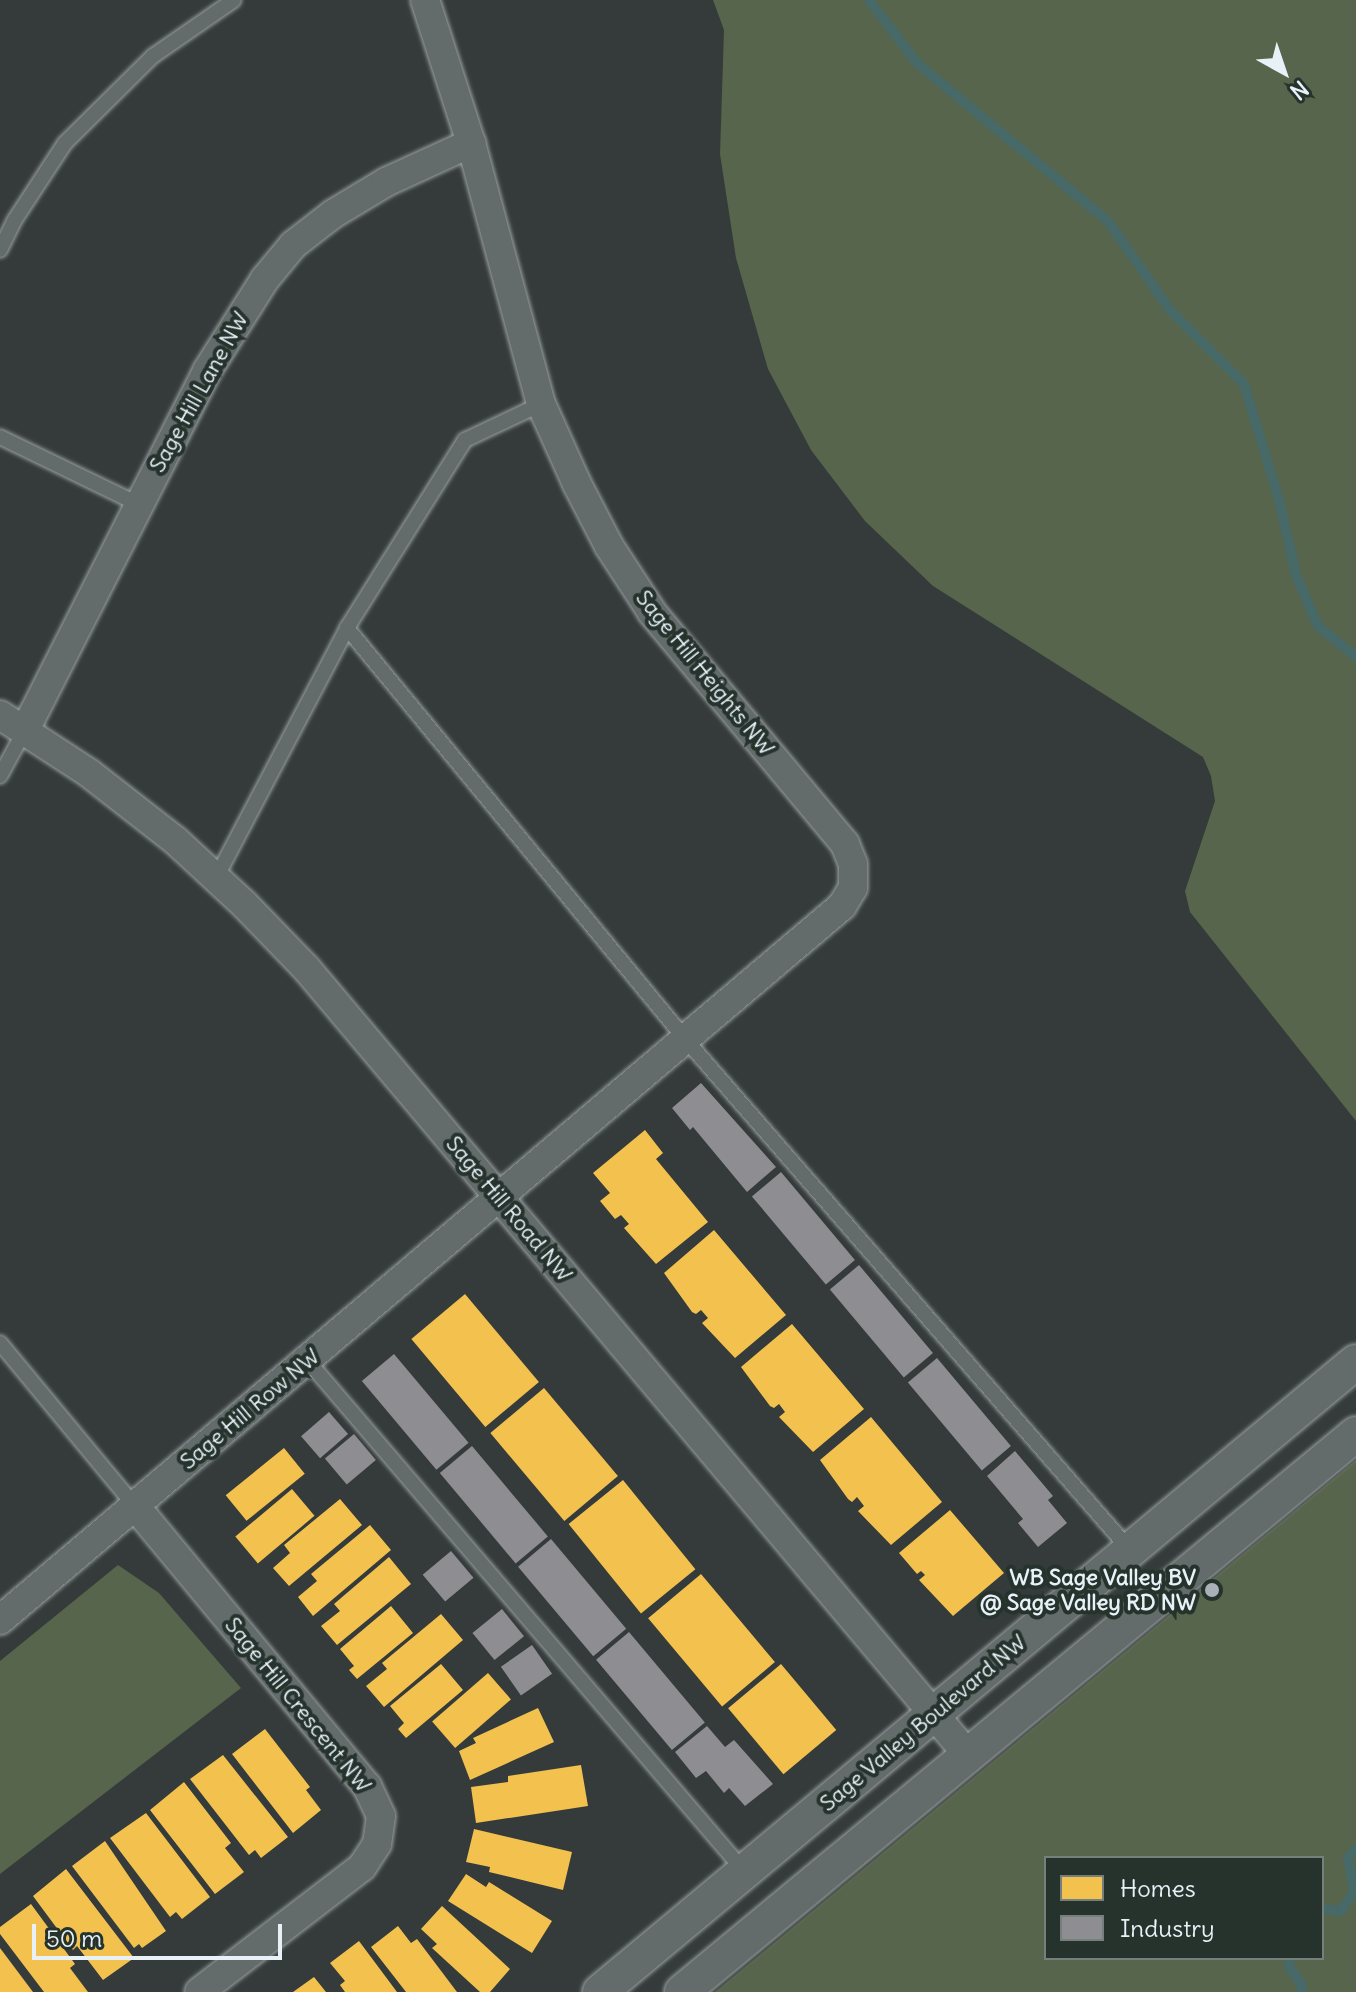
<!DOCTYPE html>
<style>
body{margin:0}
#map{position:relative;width:1356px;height:1992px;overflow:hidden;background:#353b3a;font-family:Delius,sans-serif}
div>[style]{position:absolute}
.green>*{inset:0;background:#57654c}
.homes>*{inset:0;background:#f2c14e;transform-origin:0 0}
.industry>*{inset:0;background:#8d8d92;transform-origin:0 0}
.stream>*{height:10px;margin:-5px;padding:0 5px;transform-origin:5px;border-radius:5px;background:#476968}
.roads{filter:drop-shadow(0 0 2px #9a9fa0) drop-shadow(0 0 2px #9a9fa0)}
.service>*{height:14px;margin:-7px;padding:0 7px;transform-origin:7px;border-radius:7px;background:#646b6b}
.minor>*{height:28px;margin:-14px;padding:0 14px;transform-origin:14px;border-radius:14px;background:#646b6b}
.tertiary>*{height:34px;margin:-17px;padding:0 17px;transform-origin:17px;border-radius:17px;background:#646b6b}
.dots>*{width:22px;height:22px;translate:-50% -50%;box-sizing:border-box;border:4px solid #26332d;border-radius:50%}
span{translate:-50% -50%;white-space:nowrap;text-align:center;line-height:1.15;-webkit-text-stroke:8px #26332d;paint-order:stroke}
.street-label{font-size:22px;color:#e8f1f8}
.poi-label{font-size:22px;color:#e8f1f8;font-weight:700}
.right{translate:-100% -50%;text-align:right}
.legend{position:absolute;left:1044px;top:1856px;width:280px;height:104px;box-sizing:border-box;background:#26332d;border:2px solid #747f7e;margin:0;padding:10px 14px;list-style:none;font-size:24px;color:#e8f1f8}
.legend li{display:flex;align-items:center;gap:16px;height:40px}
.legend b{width:40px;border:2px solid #747f7e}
.north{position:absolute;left:1244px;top:32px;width:80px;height:80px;-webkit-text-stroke:6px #26332d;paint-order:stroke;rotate:140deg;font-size:22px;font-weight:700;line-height:32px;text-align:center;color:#e8f1f8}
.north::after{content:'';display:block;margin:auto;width:28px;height:36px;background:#e8f1f8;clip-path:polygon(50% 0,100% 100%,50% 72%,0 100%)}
.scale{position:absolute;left:32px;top:1924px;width:250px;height:36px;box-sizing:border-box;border:4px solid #e8f1f8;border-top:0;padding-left:10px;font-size:24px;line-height:28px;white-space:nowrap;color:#e8f1f8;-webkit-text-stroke:6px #26332d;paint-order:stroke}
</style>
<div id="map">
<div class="green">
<div style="clip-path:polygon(713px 0,1356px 0,1356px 1121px,1190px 912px,1185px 891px,1215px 801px,1211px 776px,1203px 757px,933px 586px,865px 521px,811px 450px,768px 369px,736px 258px,720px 154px,724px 30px)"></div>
<div style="clip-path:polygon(evenodd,1356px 1460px,1356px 1992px,715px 1992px,1143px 1637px,1356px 1460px,1046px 1858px,1322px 1858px,1322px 1958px,1046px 1958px,1046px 1858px)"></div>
<div style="clip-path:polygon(118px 1565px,159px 1593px,241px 1688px,0 1874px,0 1661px)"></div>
</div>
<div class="homes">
<div style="clip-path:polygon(645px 1130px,663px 1153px,656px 1159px,708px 1222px,656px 1264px,624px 1228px,629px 1224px,621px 1215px,615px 1219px,600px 1201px,610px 1193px,593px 1173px)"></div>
<div style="clip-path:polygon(714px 1230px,786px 1315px,735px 1358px,702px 1323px,708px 1318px,701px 1310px,696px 1314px,692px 1312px,664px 1273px)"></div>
<div style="left:465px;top:1294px;width:115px;height:70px;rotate:50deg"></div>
<div style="clip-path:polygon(792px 1324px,864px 1409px,813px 1452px,779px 1417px,785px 1412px,779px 1404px,774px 1408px,770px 1406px,741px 1367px)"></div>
<div style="left:544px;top:1388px;width:115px;height:70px;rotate:50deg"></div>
<div style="clip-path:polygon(871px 1417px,942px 1502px,891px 1545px,858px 1511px,864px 1506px,857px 1497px,852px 1502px,848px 1499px,820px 1460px)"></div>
<div style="left:284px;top:1448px;width:33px;height:75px;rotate:51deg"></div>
<div style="left:623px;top:1480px;width:115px;height:70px;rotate:51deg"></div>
<div style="left:292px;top:1489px;width:35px;height:74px;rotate:50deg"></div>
<div style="clip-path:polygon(340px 1499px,362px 1525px,289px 1586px,273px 1568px,290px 1553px,284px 1545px)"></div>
<div style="clip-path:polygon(950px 1510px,1004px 1573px,953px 1616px,919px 1580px,925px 1575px,921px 1571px,917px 1574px,899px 1553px)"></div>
<div style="clip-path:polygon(370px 1525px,391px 1550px,313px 1616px,298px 1597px,317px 1581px,311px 1574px)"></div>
<div style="clip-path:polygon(389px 1557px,411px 1584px,337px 1645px,321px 1626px,340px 1611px,334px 1604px)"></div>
<div style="left:701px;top:1574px;width:115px;height:69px;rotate:50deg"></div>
<div style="clip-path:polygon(391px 1606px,413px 1633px,357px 1679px,349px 1670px,354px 1666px,340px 1649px)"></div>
<div style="clip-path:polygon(441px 1614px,463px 1640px,384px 1707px,366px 1686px,387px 1669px,382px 1663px)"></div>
<div style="clip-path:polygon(441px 1664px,463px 1690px,406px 1738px,398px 1729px,404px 1723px,390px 1706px)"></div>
<div style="left:781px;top:1664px;width:86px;height:69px;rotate:50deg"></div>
<div style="left:488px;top:1673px;width:35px;height:74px;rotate:49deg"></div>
<div style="clip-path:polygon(538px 1708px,554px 1742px,470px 1780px,459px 1751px,476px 1743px,473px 1738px)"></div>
<div style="clip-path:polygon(265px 1729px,310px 1787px,306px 1790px,321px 1810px,293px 1833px,232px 1754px)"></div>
<div style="clip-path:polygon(223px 1755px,288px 1837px,261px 1858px,255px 1850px,249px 1855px,190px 1779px)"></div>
<div style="clip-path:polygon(581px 1765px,588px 1806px,476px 1823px,471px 1787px,508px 1782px,508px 1776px)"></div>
<div style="clip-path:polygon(184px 1782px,231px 1843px,225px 1848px,244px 1872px,215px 1894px,150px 1810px)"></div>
<div style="clip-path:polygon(146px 1813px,210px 1897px,182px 1919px,176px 1912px,170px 1917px,110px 1838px)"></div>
<div style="clip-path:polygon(474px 1829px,572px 1852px,563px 1890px,489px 1872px,490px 1867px,466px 1862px)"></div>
<div style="clip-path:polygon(105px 1841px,166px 1931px,142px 1948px,139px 1944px,134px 1948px,72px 1866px)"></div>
<div style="clip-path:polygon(66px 1869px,134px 1958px,103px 1980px,77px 1946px,73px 1950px,33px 1896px)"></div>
<div style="clip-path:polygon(466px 1874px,486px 1887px,489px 1882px,552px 1921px,532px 1953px,448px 1901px)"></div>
<div style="clip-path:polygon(31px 1904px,75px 1964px,70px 1968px,88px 1992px,44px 1992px,0 1934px,0 1927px)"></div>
<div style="clip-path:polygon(442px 1906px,510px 1969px,490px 1992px,480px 1992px,432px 1948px,437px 1944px,421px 1929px)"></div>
<div style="clip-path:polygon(398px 1926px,411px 1943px,417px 1939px,457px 1992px,406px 1992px,371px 1947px)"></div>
<div style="clip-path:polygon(359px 1941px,397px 1992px,345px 1992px,340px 1985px,345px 1981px,330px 1963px)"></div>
<div style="clip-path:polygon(0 1948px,33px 1992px,0 1992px)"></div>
<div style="clip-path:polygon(314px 1977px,326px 1992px,293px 1992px)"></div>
</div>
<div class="industry">
<div style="clip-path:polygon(701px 1083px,776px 1167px,747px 1192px,693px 1127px,690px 1130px,672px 1108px)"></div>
<div style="left:781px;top:1172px;width:115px;height:38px;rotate:50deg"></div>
<div style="left:859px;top:1265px;width:115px;height:38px;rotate:50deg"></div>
<div style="left:394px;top:1354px;width:116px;height:42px;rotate:50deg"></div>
<div style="left:937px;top:1358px;width:115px;height:38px;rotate:50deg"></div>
<div style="left:329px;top:1412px;width:29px;height:37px;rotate:49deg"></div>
<div style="left:354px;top:1434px;width:34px;height:38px;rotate:50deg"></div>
<div style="left:472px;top:1446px;width:118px;height:42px;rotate:50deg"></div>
<div style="clip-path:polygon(1015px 1451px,1053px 1496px,1048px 1500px,1067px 1523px,1038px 1547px,1018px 1523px,1023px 1519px,987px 1476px)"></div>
<div style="left:551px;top:1539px;width:117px;height:43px;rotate:50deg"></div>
<div style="left:451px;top:1551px;width:35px;height:37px;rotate:50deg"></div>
<div style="left:502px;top:1609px;width:35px;height:38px;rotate:51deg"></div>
<div style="left:629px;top:1632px;width:118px;height:43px;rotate:50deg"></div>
<div style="left:532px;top:1645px;width:35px;height:38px;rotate:55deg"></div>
<div style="clip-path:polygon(707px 1726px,725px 1747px,734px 1740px,773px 1784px,745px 1806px,729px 1788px,724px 1793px,706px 1771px,696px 1778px,675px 1752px)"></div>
</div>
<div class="stream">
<div style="left:869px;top:0;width:81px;rotate:52.6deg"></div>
<div style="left:918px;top:64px;width:246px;rotate:39.6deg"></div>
<div style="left:1108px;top:221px;width:108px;rotate:55.1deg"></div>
<div style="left:1170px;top:310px;width:105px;rotate:45deg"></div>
<div style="left:1244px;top:384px;width:121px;rotate:73.2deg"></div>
<div style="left:1279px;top:500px;width:77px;rotate:77.2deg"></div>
<div style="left:1296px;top:575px;width:56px;rotate:66.7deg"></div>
<div style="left:1318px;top:626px;width:49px;rotate:39.2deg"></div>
<div style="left:1322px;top:1909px;width:19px;rotate:6deg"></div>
<div style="left:1341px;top:1911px;width:23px;rotate:-56deg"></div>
<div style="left:1354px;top:1892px;width:35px;rotate:-100deg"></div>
<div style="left:1348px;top:1858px;width:12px;rotate:-48deg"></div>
<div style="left:1290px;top:1958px;width:9px;rotate:96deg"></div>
<div style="left:1289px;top:1967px;width:21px;rotate:53deg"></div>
<div style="left:1302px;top:1984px;width:8px;rotate:97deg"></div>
</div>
<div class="roads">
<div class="service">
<div style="left:0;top:250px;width:32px;rotate:-64deg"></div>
<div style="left:14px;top:221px;width:93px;rotate:-56.8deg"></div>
<div style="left:65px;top:143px;width:124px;rotate:-44.7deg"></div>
<div style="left:153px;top:56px;width:98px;rotate:-34.7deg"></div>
<div style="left:0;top:437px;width:153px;rotate:25.9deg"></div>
<div style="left:347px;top:628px;width:534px;rotate:50.55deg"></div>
<div style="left:686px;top:1040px;width:676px;rotate:48.96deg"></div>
<div style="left:0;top:776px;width:52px;rotate:-61.5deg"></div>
<div style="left:216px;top:878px;width:282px;rotate:-62.3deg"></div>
<div style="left:347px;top:628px;width:222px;rotate:-57.9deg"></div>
<div style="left:465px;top:440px;width:84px;rotate:-25.3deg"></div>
<div style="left:0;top:1343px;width:212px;rotate:50.4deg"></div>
<div style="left:308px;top:1361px;width:671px;rotate:49.47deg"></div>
</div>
<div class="minor">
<div style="left:0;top:715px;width:106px;rotate:33.1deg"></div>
<div style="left:89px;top:773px;width:110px;rotate:38deg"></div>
<div style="left:176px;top:841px;width:93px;rotate:42.8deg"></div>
<div style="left:244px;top:904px;width:89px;rotate:45.9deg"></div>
<div style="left:306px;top:968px;width:1028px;rotate:49.93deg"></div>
<div style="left:25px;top:730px;width:402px;rotate:-63.1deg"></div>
<div style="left:207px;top:371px;width:109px;rotate:-57.8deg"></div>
<div style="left:265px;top:279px;width:44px;rotate:-50.5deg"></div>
<div style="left:293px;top:245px;width:51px;rotate:-37.8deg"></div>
<div style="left:333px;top:214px;width:62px;rotate:-31.1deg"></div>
<div style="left:386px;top:182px;width:94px;rotate:-24.6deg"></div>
<div style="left:135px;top:1506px;width:364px;rotate:50.4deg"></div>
<div style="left:367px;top:1786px;width:33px;rotate:65deg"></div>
<div style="left:381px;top:1816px;width:28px;rotate:98deg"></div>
<div style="left:377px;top:1844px;width:27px;rotate:123deg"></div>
<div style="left:362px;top:1867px;width:205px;rotate:142.5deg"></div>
<div style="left:0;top:1620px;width:1104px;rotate:-40.3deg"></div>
<div style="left:842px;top:906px;width:21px;rotate:-59deg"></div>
<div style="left:853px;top:888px;width:24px;rotate:-90deg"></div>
<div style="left:853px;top:864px;width:22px;rotate:-112deg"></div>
<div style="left:845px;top:844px;width:302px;rotate:-129.8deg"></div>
<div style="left:652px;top:612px;width:79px;rotate:-123.1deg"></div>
<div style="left:609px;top:546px;width:70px;rotate:-117.3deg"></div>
<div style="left:577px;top:484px;width:88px;rotate:-114.2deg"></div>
<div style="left:541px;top:404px;width:270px;rotate:-105deg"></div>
<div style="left:471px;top:143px;width:150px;rotate:-107.8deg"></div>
</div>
<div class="tertiary">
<div style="left:600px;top:1992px;width:984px;rotate:-39.81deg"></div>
<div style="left:682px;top:1992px;width:875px;rotate:-39.62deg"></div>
</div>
</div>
<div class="dots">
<div style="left:1212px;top:1590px;background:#a9b1b6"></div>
</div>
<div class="street-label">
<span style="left:199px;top:392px;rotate:-61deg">Sage Hill Lane NW</span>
<span style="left:705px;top:673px;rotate:51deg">Sage Hill Heights NW</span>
<span style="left:509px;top:1209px;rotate:50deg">Sage Hill Road NW</span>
<span style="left:250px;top:1409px;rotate:-40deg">Sage Hill Row NW</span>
<span style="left:298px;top:1705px;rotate:51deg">Sage Hill Crescent NW</span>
<span style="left:923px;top:1723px;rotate:-40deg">Sage Valley Boulevard NW</span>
</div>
<div class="poi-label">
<span class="right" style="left:1196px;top:1590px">WB Sage Valley BV<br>@ Sage Valley RD NW</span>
</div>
<ul class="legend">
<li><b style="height:22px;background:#f2c14e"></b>Homes</li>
<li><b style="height:22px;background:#8d8d92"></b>Industry</li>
</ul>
<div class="north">N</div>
<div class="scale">50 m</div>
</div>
